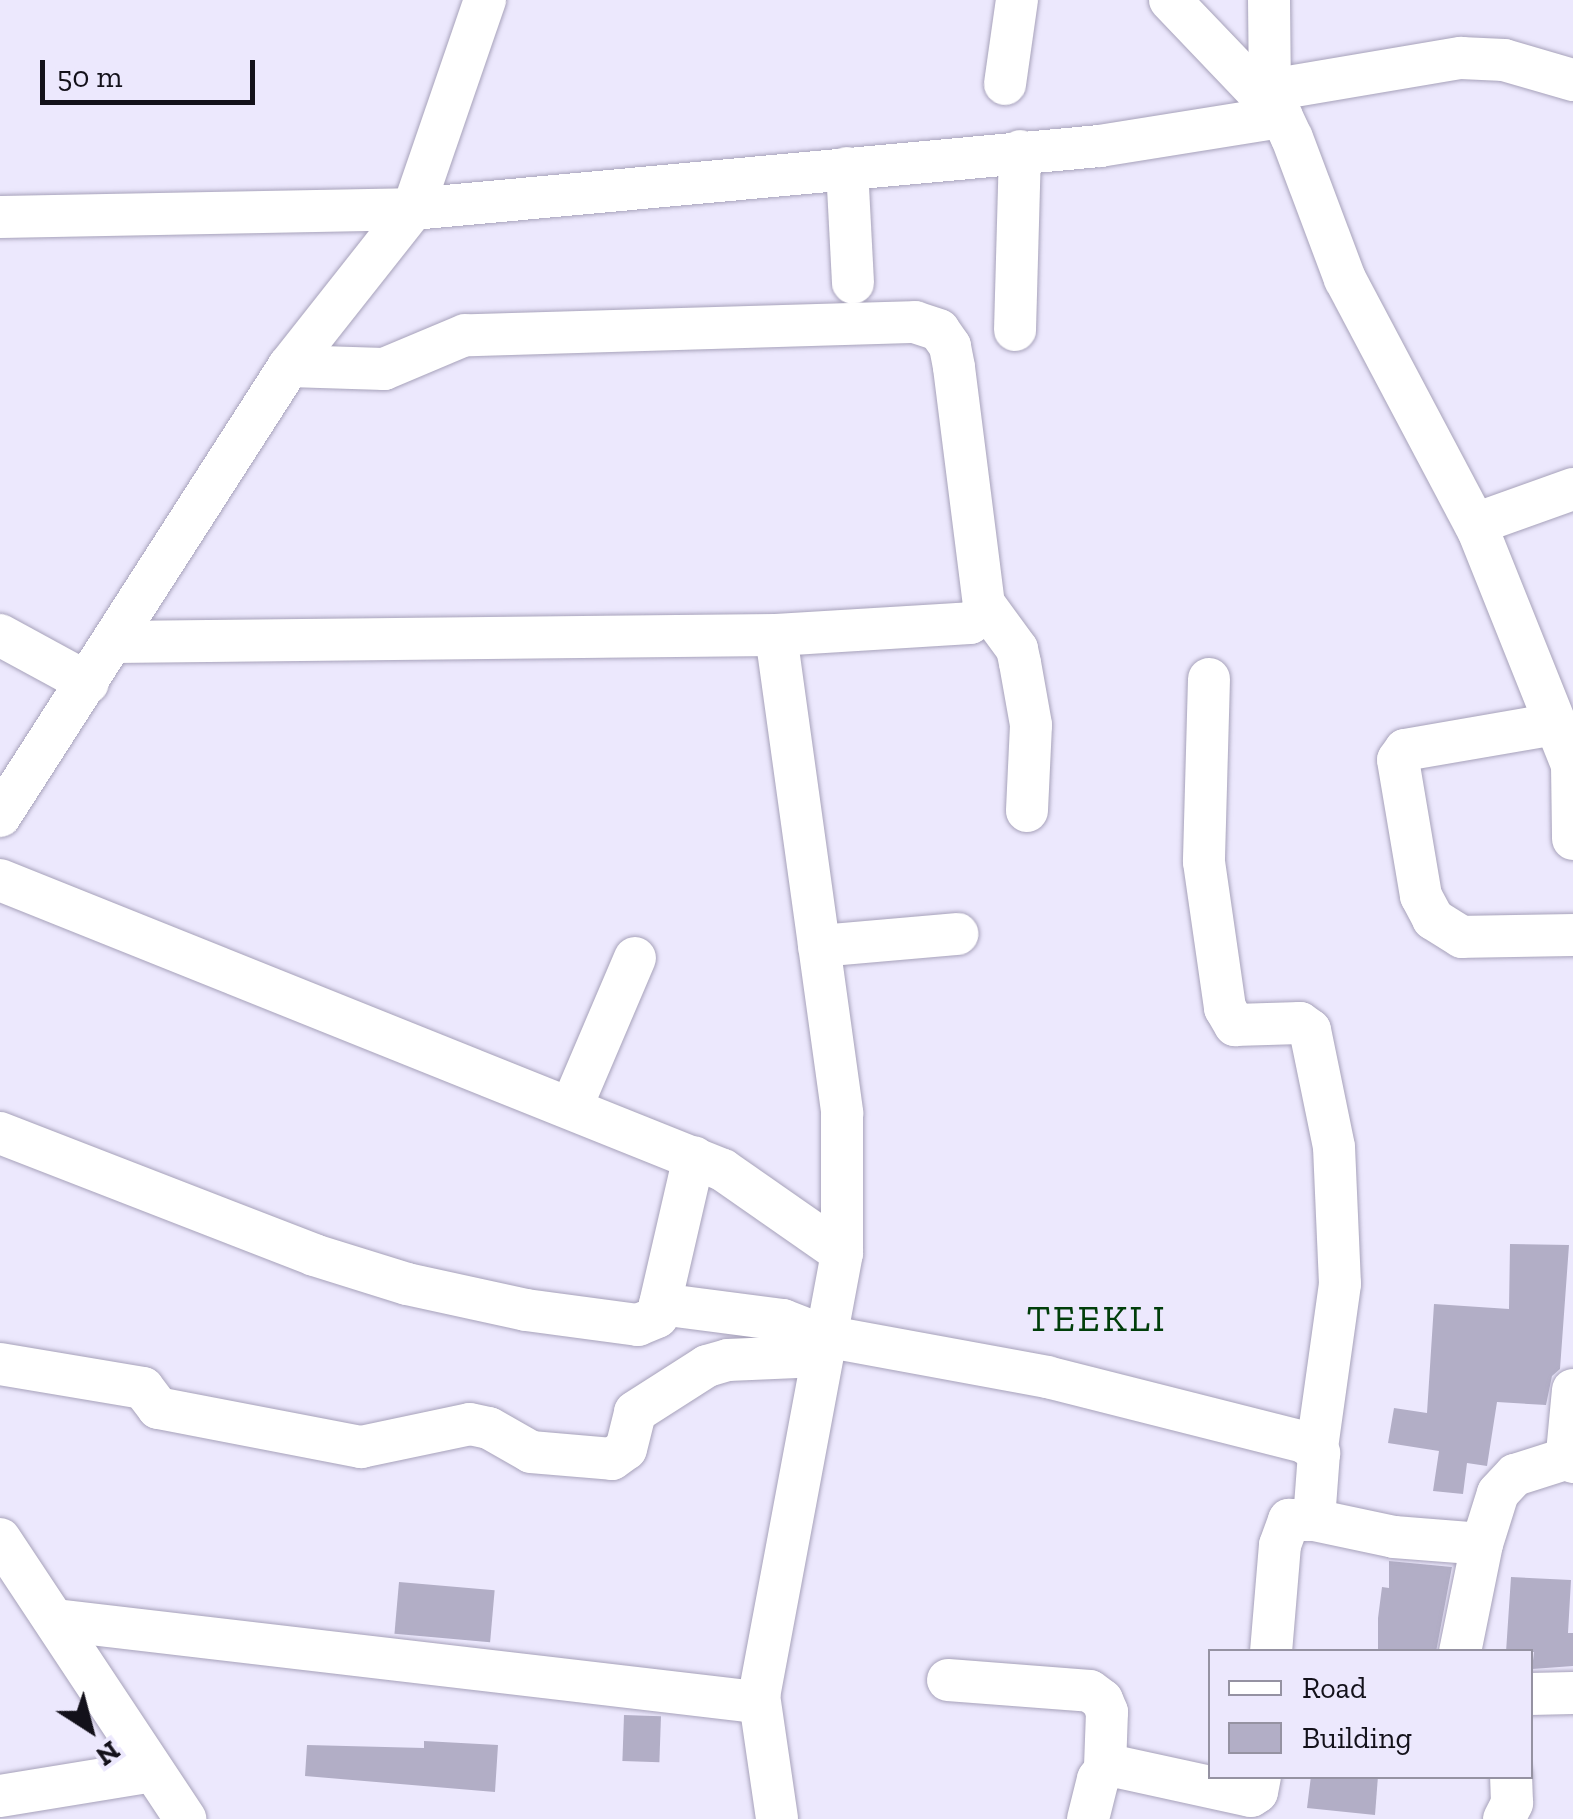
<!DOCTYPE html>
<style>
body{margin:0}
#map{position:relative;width:1573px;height:1819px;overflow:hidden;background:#ece8fd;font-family:"Zilla Slab",serif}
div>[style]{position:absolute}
.building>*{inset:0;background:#b2aec6;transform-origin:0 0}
.roads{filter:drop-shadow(0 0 2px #a7a2ba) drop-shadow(0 0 2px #a7a2ba)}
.minor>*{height:42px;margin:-21px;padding:0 21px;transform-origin:21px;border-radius:21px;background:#fff}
span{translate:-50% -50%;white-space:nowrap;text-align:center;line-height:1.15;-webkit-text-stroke:10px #ece8fd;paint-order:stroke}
.quarter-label{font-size:38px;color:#003e0a;letter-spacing:2.5px}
.legend{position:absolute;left:1208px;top:1649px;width:325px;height:130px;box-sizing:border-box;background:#ece8fd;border:2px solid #9592a2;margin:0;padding:12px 18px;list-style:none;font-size:30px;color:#13111a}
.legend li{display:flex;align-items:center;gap:20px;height:50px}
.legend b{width:50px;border:2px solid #9592a2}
.north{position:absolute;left:40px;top:1679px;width:100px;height:100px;-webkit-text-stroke:8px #ece8fd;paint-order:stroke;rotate:144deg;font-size:28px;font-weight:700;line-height:40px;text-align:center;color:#13111a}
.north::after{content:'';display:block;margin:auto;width:35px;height:45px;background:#13111a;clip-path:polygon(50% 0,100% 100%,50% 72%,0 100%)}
.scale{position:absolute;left:40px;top:60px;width:215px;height:45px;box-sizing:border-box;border:5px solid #13111a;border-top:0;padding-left:12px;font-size:30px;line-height:35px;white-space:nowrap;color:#13111a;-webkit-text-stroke:8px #ece8fd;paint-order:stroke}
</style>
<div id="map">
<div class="building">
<div style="clip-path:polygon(1510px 1244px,1569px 1245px,1560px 1369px,1552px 1376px,1546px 1405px,1497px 1402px,1487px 1466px,1467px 1463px,1463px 1494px,1433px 1491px,1439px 1451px,1388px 1443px,1394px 1408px,1427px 1413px,1434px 1304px,1509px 1309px)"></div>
<div style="clip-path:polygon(1389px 1561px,1452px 1567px,1436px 1652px,1378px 1652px,1378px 1618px,1382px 1587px,1389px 1588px)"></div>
<div style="clip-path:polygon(1511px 1577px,1571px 1580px,1568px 1633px,1573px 1633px,1573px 1666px,1532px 1669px,1534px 1652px,1506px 1652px)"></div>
<div style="left:399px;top:1582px;width:96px;height:52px;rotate:5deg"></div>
<div style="left:624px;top:1715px;width:37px;height:46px;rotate:2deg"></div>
<div style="clip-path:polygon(424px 1741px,498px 1745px,495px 1792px,305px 1776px,307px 1745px,424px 1748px)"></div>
<div style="clip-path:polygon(1311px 1776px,1378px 1776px,1375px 1815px,1307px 1808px)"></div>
</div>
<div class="roads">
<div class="minor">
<div style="left:1170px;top:0;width:162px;rotate:46.3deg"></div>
<div style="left:1282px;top:117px;width:23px;rotate:65deg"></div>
<div style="left:1292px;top:138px;width:151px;rotate:69.4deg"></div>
<div style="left:1345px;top:279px;width:284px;rotate:62.1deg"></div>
<div style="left:1478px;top:530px;width:253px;rotate:68.2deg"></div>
<div style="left:1572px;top:765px;width:74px;rotate:89.2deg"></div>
<div style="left:1269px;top:0;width:90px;rotate:89.4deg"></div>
<div style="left:1005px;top:84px;width:85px;rotate:-81.9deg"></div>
<div style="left:1259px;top:92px;width:205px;rotate:-9.6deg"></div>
<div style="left:1461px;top:58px;width:43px;rotate:2.7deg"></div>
<div style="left:1504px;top:60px;width:72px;rotate:16.2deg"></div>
<div style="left:847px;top:168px;width:115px;rotate:87deg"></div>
<div style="left:0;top:217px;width:413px;rotate:-1.1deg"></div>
<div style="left:413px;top:209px;width:690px;rotate:-5.24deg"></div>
<div style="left:1100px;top:146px;width:184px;rotate:-9.1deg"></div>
<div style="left:1015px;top:330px;width:179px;rotate:-88.4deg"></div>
<div style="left:1475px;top:524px;width:104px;rotate:-19.7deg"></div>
<div style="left:987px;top:608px;width:51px;rotate:53.8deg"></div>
<div style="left:1017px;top:649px;width:14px;rotate:78deg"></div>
<div style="left:1020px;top:663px;width:63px;rotate:79.9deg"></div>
<div style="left:1031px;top:725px;width:86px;rotate:92.7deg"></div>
<div style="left:0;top:635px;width:100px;rotate:28.6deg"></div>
<div style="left:776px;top:635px;width:483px;rotate:82.1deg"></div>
<div style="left:842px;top:1113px;width:140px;rotate:90deg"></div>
<div style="left:842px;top:1253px;width:450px;rotate:100.6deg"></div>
<div style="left:759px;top:1695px;width:125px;rotate:81.7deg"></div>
<div style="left:115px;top:642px;width:661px;rotate:-0.61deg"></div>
<div style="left:776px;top:635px;width:194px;rotate:-3.5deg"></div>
<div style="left:970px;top:623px;width:18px;rotate:-34deg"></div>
<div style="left:985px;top:613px;width:248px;rotate:-97.2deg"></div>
<div style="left:954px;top:367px;width:21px;rotate:-101deg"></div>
<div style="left:950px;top:346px;width:19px;rotate:-125deg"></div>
<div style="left:939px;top:330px;width:25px;rotate:-162deg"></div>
<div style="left:915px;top:322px;width:450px;rotate:178.3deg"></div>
<div style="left:465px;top:335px;width:88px;rotate:157.2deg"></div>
<div style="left:384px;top:369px;width:95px;rotate:-178.2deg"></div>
<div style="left:1209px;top:679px;width:183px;rotate:91.6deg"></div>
<div style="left:1204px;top:862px;width:148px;rotate:81.8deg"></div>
<div style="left:1225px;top:1008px;width:20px;rotate:60deg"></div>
<div style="left:1235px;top:1025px;width:65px;rotate:-1.8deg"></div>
<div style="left:1300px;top:1023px;width:12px;rotate:35deg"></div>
<div style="left:1310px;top:1030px;width:119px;rotate:78.4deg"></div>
<div style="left:1334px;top:1147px;width:137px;rotate:87.5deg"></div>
<div style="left:1340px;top:1284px;width:166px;rotate:98deg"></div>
<div style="left:1555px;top:724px;width:152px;rotate:170.2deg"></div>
<div style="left:1405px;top:750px;width:12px;rotate:125deg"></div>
<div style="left:1398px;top:760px;width:138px;rotate:80.4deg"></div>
<div style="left:1421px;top:896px;width:26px;rotate:62deg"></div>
<div style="left:1433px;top:919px;width:34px;rotate:32deg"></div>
<div style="left:1462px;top:937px;width:111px;rotate:-1deg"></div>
<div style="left:0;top:816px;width:535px;rotate:-57.29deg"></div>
<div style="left:289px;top:366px;width:200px;rotate:-51.7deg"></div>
<div style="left:413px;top:209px;width:221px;rotate:-71deg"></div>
<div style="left:0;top:880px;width:779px;rotate:21.86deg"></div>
<div style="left:723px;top:1170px;width:145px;rotate:34.9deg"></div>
<div style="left:819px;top:946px;width:139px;rotate:-5deg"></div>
<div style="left:571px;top:1108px;width:163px;rotate:-66.9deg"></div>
<div style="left:0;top:1133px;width:337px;rotate:21.2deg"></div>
<div style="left:314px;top:1255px;width:97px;rotate:17.3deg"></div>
<div style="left:407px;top:1284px;width:122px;rotate:12.3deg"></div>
<div style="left:526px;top:1310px;width:113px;rotate:7.6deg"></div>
<div style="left:638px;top:1325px;width:21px;rotate:-23deg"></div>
<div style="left:657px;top:1317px;width:164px;rotate:-77deg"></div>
<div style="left:660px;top:1304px;width:124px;rotate:7.4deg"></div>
<div style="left:783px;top:1320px;width:44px;rotate:21.3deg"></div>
<div style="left:824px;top:1336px;width:227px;rotate:10.4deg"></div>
<div style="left:1047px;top:1377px;width:265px;rotate:14.2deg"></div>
<div style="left:1304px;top:1442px;width:19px;rotate:36deg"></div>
<div style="left:1319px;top:1453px;width:67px;rotate:94.3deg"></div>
<div style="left:0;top:1364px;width:145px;rotate:9.5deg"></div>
<div style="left:143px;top:1388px;width:25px;rotate:53deg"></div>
<div style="left:158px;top:1408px;width:207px;rotate:10.9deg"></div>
<div style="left:361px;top:1447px;width:111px;rotate:-11.9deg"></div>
<div style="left:470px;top:1424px;width:19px;rotate:12deg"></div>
<div style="left:489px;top:1428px;width:48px;rotate:29.7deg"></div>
<div style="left:531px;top:1452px;width:81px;rotate:4.9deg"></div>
<div style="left:612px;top:1459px;width:17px;rotate:-36deg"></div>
<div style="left:626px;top:1449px;width:38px;rotate:-76deg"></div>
<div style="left:635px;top:1412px;width:85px;rotate:-32.6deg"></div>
<div style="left:707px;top:1366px;width:22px;rotate:-16deg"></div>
<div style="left:728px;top:1360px;width:92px;rotate:-2.5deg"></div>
<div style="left:1573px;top:1390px;width:64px;rotate:95.4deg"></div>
<div style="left:1567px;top:1454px;width:10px;rotate:53deg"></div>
<div style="left:0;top:1539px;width:336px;rotate:56.5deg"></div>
<div style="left:56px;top:1620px;width:697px;rotate:6.68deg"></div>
<div style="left:748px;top:1701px;width:13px;rotate:-29deg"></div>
<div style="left:1271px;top:1652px;width:107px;rotate:-85.2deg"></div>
<div style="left:1280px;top:1545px;width:27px;rotate:-70deg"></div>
<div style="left:1289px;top:1520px;width:25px"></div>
<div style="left:1314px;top:1520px;width:82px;rotate:12deg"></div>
<div style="left:1394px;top:1537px;width:88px;rotate:4.5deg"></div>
<div style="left:1460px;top:1652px;width:110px;rotate:-78.5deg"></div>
<div style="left:1482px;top:1544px;width:53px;rotate:-72.6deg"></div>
<div style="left:1498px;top:1493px;width:25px;rotate:-47deg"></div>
<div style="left:1515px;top:1475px;width:56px;rotate:-17.8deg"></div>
<div style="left:948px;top:1680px;width:142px;rotate:4.4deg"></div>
<div style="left:1090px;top:1691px;width:15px;rotate:37deg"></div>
<div style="left:1102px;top:1700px;width:13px;rotate:67deg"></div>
<div style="left:1107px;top:1712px;width:54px;rotate:92.1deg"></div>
<div style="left:1530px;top:1694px;width:43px;rotate:-1.3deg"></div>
<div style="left:0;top:1796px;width:155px;rotate:-9.3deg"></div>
<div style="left:1088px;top:1819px;width:41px;rotate:-76deg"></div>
<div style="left:1098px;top:1779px;width:18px;rotate:-52deg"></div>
<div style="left:1109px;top:1765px;width:145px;rotate:12.3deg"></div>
<div style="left:1251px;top:1796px;width:7px;rotate:-34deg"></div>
<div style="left:1257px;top:1792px;width:16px;rotate:-79deg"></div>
<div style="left:1504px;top:1819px;width:18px;rotate:-63deg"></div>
<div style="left:1512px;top:1803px;width:27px;rotate:-92deg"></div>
</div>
</div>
<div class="quarter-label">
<span style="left:1097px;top:1319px">TEEKLI</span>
</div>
<ul class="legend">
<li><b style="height:12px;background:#fff"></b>Road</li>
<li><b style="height:28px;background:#b2aec6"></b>Building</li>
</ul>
<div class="north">N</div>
<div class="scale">50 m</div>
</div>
